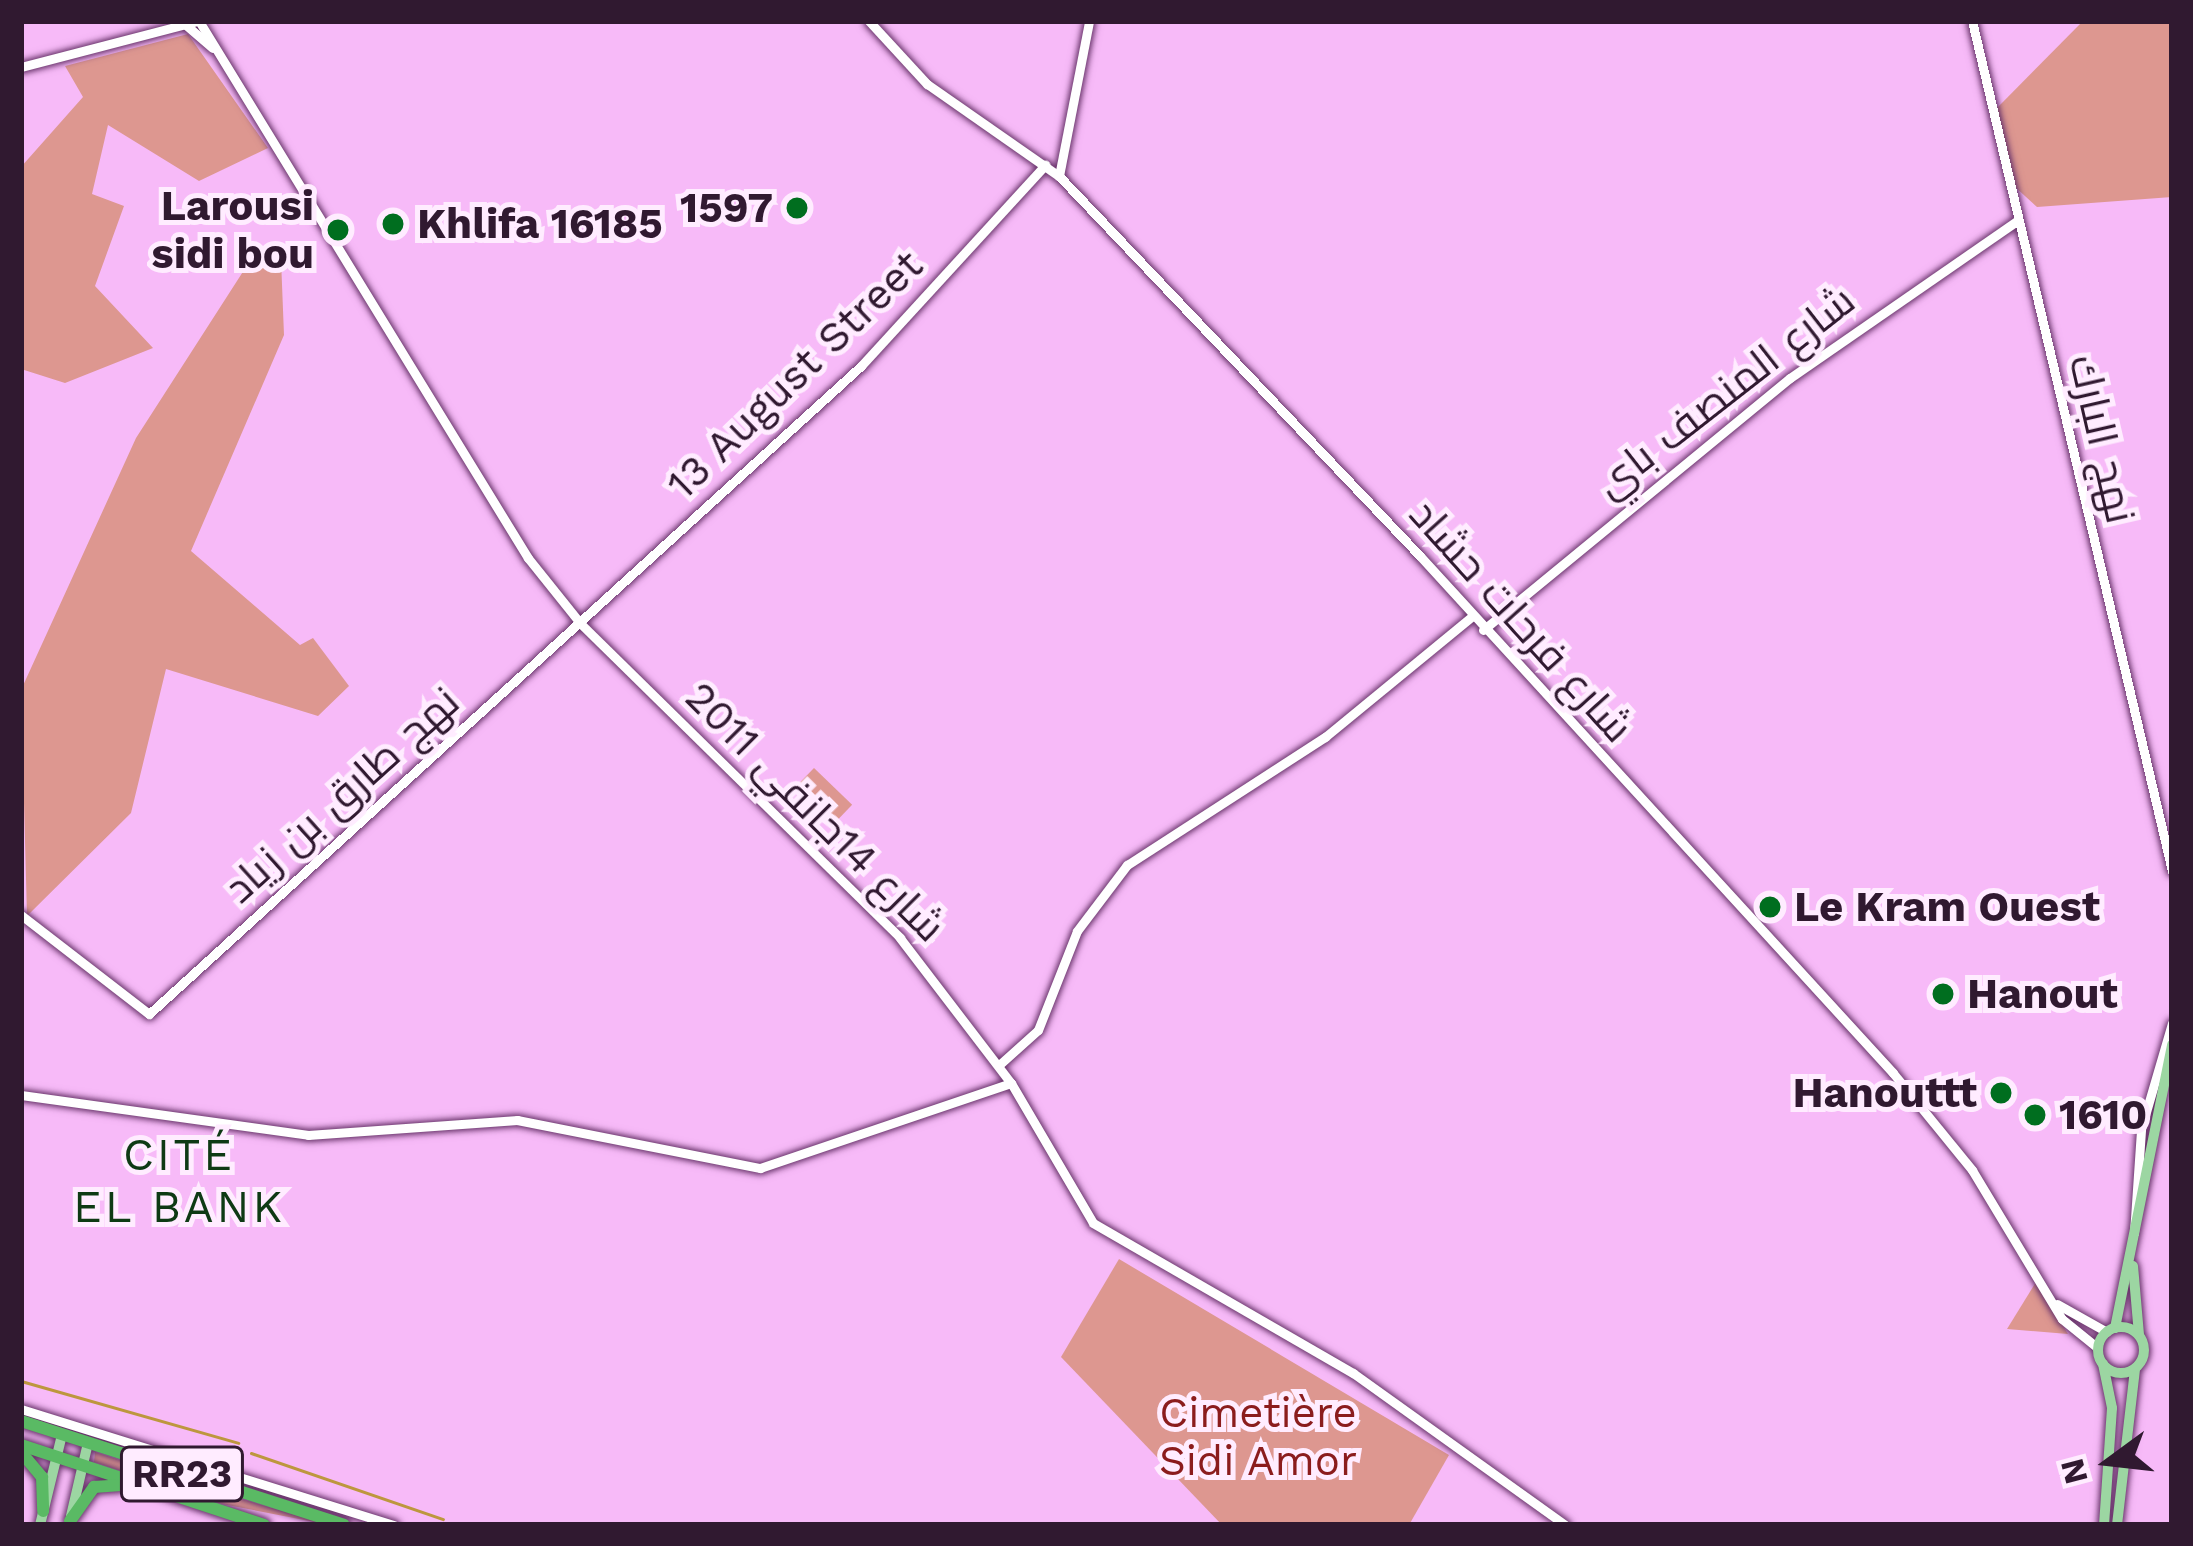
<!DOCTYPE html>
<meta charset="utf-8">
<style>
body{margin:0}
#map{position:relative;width:2193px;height:1546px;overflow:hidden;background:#f7baf8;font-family:"Work Sans",Cairo,sans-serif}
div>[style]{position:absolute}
.green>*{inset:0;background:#dd9790;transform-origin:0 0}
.stream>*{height:3px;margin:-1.5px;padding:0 1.5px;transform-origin:1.5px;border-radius:1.5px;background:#bd973e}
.roads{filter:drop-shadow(0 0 3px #69346b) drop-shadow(0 0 3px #69346b)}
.minor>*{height:9px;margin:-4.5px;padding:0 4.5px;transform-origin:4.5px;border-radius:4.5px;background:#fff}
.major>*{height:10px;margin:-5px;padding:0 5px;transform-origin:5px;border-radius:5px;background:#9cd6a2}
.major>.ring{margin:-5px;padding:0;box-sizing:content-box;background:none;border:10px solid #9cd6a2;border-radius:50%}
.highway>*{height:12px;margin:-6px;padding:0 6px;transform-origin:6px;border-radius:6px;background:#5aba64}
.dots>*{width:33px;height:33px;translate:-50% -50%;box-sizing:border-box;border:6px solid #ffecff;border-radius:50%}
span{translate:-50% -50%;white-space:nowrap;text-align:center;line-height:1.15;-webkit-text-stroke:10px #ffecff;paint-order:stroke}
.shield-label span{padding:3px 9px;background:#ffecff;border:3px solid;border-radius:9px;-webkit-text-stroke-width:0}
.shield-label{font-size:39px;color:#301930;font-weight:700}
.poi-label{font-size:42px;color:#301930;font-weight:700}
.right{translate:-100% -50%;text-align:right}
.left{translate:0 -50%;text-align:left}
.street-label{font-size:42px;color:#301930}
.park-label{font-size:42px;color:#8b1c1d}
.neighbourhood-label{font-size:45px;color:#0e3a14;letter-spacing:3px}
.frame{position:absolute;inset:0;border:24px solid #301930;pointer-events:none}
.north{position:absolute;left:2049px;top:1402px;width:120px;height:120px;-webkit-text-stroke:9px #ffecff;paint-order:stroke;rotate:255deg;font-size:33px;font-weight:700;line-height:48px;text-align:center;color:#301930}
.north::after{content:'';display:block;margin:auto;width:42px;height:54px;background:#301930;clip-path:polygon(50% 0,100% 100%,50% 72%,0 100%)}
</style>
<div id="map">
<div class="green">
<div style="clip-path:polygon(2083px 21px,2172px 21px,2172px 197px,2037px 207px,2014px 186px,1997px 108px)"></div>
<div style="clip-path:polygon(188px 34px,268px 148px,199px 181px,108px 125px,92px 194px,124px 206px,95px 286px,153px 348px,65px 383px,21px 369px,21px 167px,83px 97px,65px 66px)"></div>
<div style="clip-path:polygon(281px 259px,284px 335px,191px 551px,300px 645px,313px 638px,349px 686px,318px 716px,166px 669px,131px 813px,27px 916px,21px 690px,136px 438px,246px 267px)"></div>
<div style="left:814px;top:768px;width:53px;height:21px;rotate:44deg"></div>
<div style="clip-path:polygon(1119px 1259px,1449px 1455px,1409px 1525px,1222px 1525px,1061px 1357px)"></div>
<div style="clip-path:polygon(2036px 1282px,2068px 1334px,2007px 1329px)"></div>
<div style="clip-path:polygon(95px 1452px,224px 1494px,330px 1525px,222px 1504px,94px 1462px)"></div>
</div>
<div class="stream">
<div style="left:21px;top:1381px;width:226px;rotate:15.9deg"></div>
<div style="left:251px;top:1453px;width:203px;rotate:19deg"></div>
</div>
<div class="roads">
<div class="minor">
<div style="left:199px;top:21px;width:630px;rotate:58.51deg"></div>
<div style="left:528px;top:558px;width:83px;rotate:51.3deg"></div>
<div style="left:580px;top:623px;width:449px;rotate:44.5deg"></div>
<div style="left:900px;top:938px;width:183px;rotate:52.6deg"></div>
<div style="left:1011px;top:1083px;width:162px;rotate:59.6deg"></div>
<div style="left:1093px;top:1223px;width:300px;rotate:30deg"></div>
<div style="left:1353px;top:1373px;width:261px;rotate:35.6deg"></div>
<div style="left:869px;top:21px;width:86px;rotate:47.4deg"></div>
<div style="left:927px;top:84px;width:161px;rotate:34.9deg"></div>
<div style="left:1059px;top:176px;width:524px;rotate:46.47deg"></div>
<div style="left:1420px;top:556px;width:701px;rotate:47.54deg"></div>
<div style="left:1893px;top:1073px;width:125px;rotate:50.8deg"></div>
<div style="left:1972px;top:1170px;width:174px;rotate:58.9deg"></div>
<div style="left:2062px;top:1319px;width:46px;rotate:38.9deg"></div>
<div style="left:1972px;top:21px;width:873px;rotate:76.76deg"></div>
<div style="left:186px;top:25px;width:35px;rotate:41deg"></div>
<div style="left:21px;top:67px;width:183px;rotate:-14.6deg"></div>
<div style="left:1059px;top:176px;width:158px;rotate:-79deg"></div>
<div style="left:1483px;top:630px;width:397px;rotate:-39.4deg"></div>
<div style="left:1790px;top:378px;width:277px;rotate:-34.7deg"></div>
<div style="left:21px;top:915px;width:162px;rotate:37.7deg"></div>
<div style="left:149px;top:1014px;width:963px;rotate:-42.31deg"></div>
<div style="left:861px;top:366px;width:273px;rotate:-47.5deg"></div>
<div style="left:999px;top:1065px;width:52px;rotate:-41.9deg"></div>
<div style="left:1038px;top:1030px;width:106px;rotate:-68.5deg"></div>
<div style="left:1077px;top:931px;width:83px;rotate:-52.9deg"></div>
<div style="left:1127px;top:865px;width:236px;rotate:-32.9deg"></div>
<div style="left:1325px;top:737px;width:189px;rotate:-39.4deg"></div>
<div style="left:21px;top:1095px;width:290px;rotate:7.9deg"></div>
<div style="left:308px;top:1135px;width:210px;rotate:-4.1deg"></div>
<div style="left:517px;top:1120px;width:248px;rotate:11.2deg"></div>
<div style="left:760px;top:1168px;width:265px;rotate:-18.7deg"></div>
<div style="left:2134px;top:1233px;width:104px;rotate:-86.1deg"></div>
<div style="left:2141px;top:1129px;width:110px;rotate:-73.7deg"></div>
<div style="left:2057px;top:1304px;width:57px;rotate:29.2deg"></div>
<div style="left:21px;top:1409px;width:391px;rotate:17.3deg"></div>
</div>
<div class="major">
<div style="left:2133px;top:1266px;width:69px;rotate:85deg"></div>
<div class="ring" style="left:2098px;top:1327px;width:36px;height:36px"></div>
<div style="left:2115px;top:1328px;width:289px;rotate:-78.6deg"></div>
<div style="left:2103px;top:1364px;width:45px;rotate:78.4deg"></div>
<div style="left:2112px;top:1408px;width:117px;rotate:93.9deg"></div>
<div style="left:71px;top:1516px;width:75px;rotate:-76.9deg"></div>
<div style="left:40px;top:1525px;width:93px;rotate:-76.3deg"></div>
<div style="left:2117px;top:1525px;width:156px;rotate:-83.4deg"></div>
</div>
<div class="highway">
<div style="left:21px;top:1421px;width:339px;rotate:17.8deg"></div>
<div style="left:21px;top:1445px;width:256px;rotate:18.2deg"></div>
<div style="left:21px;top:1452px;width:33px;rotate:50deg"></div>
<div style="left:42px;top:1477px;width:34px;rotate:88deg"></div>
<div style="left:70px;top:1521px;width:42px;rotate:-54.8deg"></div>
<div style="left:94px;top:1487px;width:27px;rotate:-4deg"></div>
</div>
</div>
<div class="dots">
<div style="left:797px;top:208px;background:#006e1f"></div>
<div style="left:393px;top:224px;background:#006e1f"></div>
<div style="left:338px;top:230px;background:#006e1f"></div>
<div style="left:1770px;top:907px;background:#006e1f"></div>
<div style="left:1943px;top:994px;background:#006e1f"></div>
<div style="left:2001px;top:1093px;background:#006e1f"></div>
<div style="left:2035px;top:1115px;background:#006e1f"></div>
</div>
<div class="shield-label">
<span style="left:182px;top:1474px">RR23</span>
</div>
<div class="poi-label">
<span class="right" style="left:314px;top:230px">Larousi<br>sidi bou</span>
<span class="right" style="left:773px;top:208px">1597</span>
<span class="left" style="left:417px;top:224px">Khlifa 16185</span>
<span class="left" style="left:1794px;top:907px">Le Kram Ouest</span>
<span class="left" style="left:1967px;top:994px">Hanout</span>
<span class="right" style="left:1977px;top:1093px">Hanouttt</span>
<span class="left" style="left:2059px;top:1115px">1610</span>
</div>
<div class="street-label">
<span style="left:795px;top:375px;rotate:-44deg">13 August Street</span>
<span style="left:1725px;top:392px;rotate:-38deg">شارع المنصف باي</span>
<span style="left:2102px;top:439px;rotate:77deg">نهج البارك</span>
<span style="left:1521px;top:621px;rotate:48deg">شارع فرحات حشاد</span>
<span style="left:342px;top:795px;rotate:-42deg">نهج طارق بن زياد</span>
<span style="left:815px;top:812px;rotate:45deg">شارع 14جانفي 2011</span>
</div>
<div class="park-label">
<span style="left:1258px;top:1437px">Cimetière<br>Sidi Amor</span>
</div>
<div class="neighbourhood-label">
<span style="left:179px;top:1181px">CITÉ<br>EL BANK</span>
</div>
<div class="frame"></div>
<div class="north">N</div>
</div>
